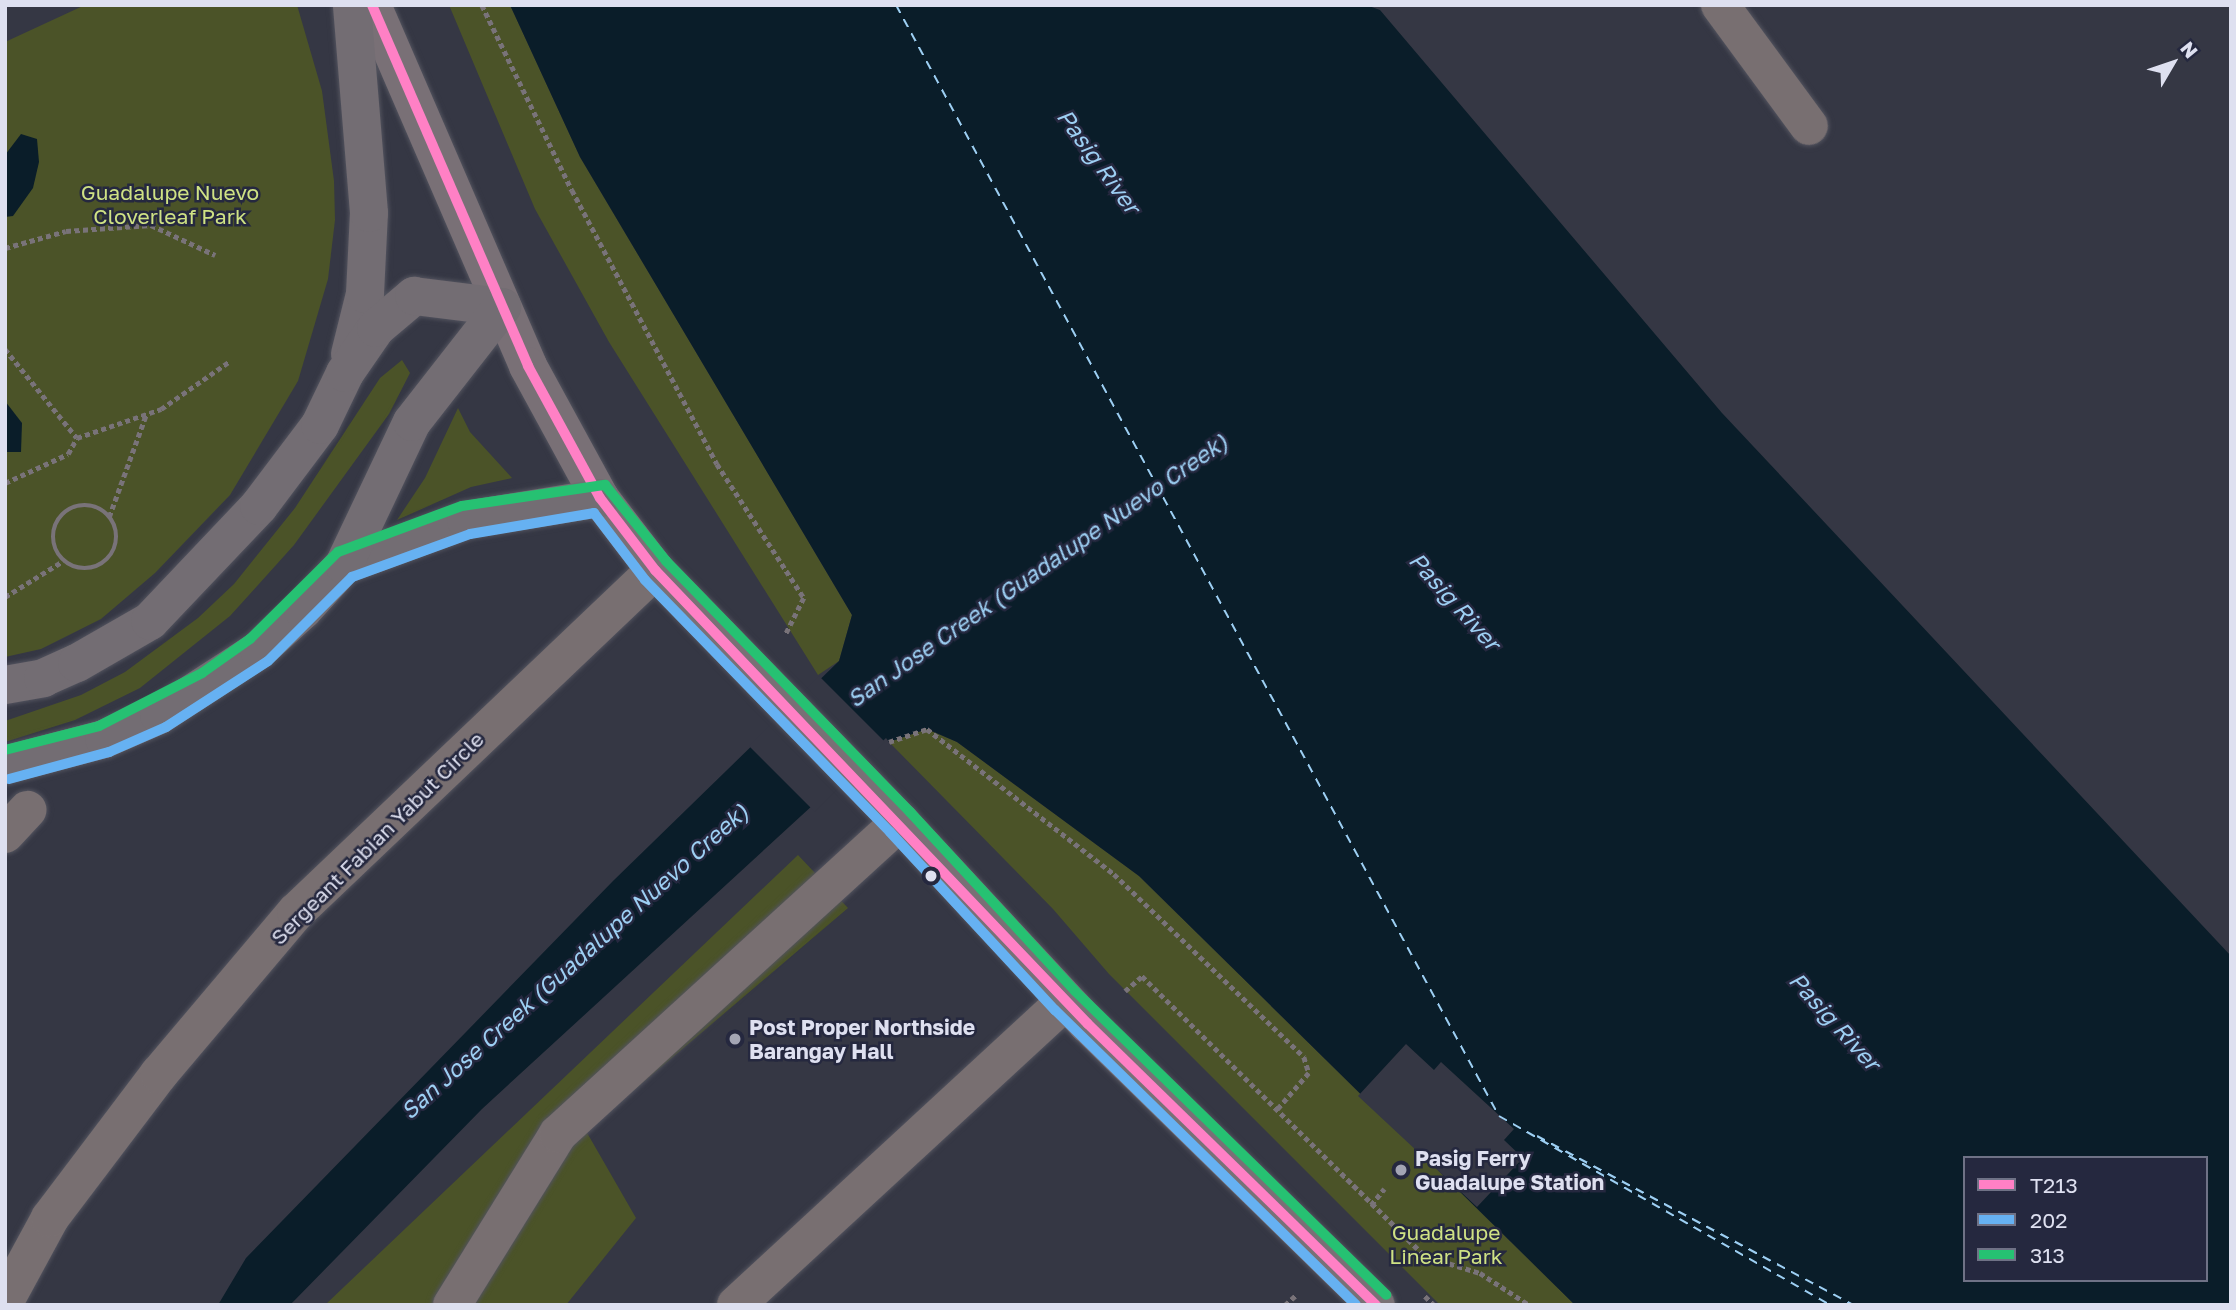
<!DOCTYPE html>
<style>
body{margin:0}
#map{position:relative;width:2236px;height:1310px;overflow:hidden;background:#353744;font-family:"Golos Text",sans-serif}
div>[style]{position:absolute}
.green>*{inset:0;background:#4b5328}
.water>*{inset:0;background:#0a1d29}
.pier>*{inset:0;background:#353744;transform-origin:0 0}
.ferry>*{height:2px;margin-top:-1px;transform-origin:0;background:repeating-linear-gradient(90deg,#9dcff3 0 9px,transparent 0 16px)}
.path>*{height:4.5px;margin-top:-2.25px;transform-origin:0;background:repeating-linear-gradient(90deg,#797379 0 5px,transparent 0 8.5px)}
.path>.ring{margin:-2.25px;padding:0;box-sizing:content-box;background:none;border:4.5px solid #797379;border-radius:50%}
.roads{filter:drop-shadow(0 0 2px #52535e) drop-shadow(0 0 2px #52535e)}
.minor>*{height:38px;margin:-19px;padding:0 19px;transform-origin:19px;border-radius:19px;background:#786f71}
.major>*{height:38px;margin:-19px;padding:0 19px;transform-origin:19px;border-radius:19px;background:#797076}
.highway>*{height:38px;margin:-19px;padding:0 19px;transform-origin:19px;border-radius:19px;background:#736d73}
.bus-1>*{height:10px;margin:-5px;padding:0 5px;transform-origin:5px;border-radius:5px;background:#ff80c5}
.bus-2>*{height:10px;margin:-5px;padding:0 5px;transform-origin:5px;border-radius:5px;background:#66b1f2}
.bus-3>*{height:10px;margin:-5px;padding:0 5px;transform-origin:5px;border-radius:5px;background:#26c172}
.dots>*{width:19px;height:19px;translate:-50% -50%;box-sizing:border-box;border:4px solid #25283f;border-radius:50%}
span{translate:-50% -50%;white-space:nowrap;text-align:center;line-height:1.15;-webkit-text-stroke:5px #25283f;paint-order:stroke}
.park-label{font-size:21px;color:#cfe284}
.street-label{font-size:21px;color:#dee0f0}
.poi-label{font-size:21px;color:#dee0f0;font-weight:700}
.left{translate:0 -50%;text-align:left}
.water-label{font-size:23px;color:#9dcff3;font-style:italic}
.frame{position:absolute;inset:0;border:7px solid #dee0f0;pointer-events:none}
.legend{position:absolute;left:1963px;top:1156px;width:245px;height:126px;box-sizing:border-box;background:#25283f;border:2px solid #6f7286;margin:0;padding:9px 12px;list-style:none;font-size:21px;color:#dee0f0}
.legend li{display:flex;align-items:center;gap:14px;height:35px}
.legend b{width:35px;border:2px solid #6f7286}
.north{position:absolute;left:2138px;top:28px;width:70px;height:70px;-webkit-text-stroke:5px #25283f;paint-order:stroke;rotate:51deg;font-size:19px;font-weight:700;line-height:28px;text-align:center;color:#dee0f0}
.north::after{content:'';display:block;margin:auto;width:24px;height:32px;background:#dee0f0;clip-path:polygon(50% 0,100% 100%,50% 72%,0 100%)}
</style>
<div id="map">
<div class="green">
<div style="clip-path:polygon(85px 5px,297px 5px,322px 91px,334px 181px,335px 220px,328px 279px,298px 381px,230px 495px,155px 573px,101px 619px,41px 649px,5px 657px,5px 42px)"></div>
<div style="clip-path:polygon(449px 5px,510px 5px,580px 157px,852px 615px,839px 661px,818px 675px,609px 342px,535px 209px)"></div>
<div style="clip-path:polygon(402px 360px,410px 373px,389px 414px,294px 545px,230px 616px,140px 688px,75px 720px,5px 742px,5px 721px,81px 695px,125px 672px,198px 618px,234px 584px,295px 508px,380px 378px)"></div>
<div style="clip-path:polygon(458px 408px,470px 432px,512px 478px,471px 487px,397px 520px,425px 478px)"></div>
<div style="clip-path:polygon(927px 729px,957px 742px,1139px 876px,1575px 1305px,1440px 1305px,1109px 974px,1053px 909px,889px 742px)"></div>
<div style="clip-path:polygon(798px 855px,848px 908px,586px 1131px,636px 1218px,566px 1305px,325px 1305px)"></div>
</div>
<div class="water">
<div style="clip-path:polygon(evenodd,510px 5px,1366px 5px,1380px 10px,1722px 413px,2231px 956px,2231px 1305px,1575px 1305px,1139px 876px,957px 742px,927px 729px,889px 742px,886px 738px,482px 1109px,290px 1305px,218px 1305px,246px 1258px,613px 881px,839px 661px,852px 615px,580px 157px,510px 5px,1965px 1158px,2206px 1158px,2206px 1280px,1965px 1280px,1965px 1158px)"></div>
<div style="clip-path:polygon(21px 134px,37px 139px,39px 162px,33px 188px,13px 216px,5px 217px,5px 155px)"></div>
<div style="clip-path:polygon(5px 401px,22px 423px,21px 452px,5px 452px)"></div>
</div>
<div class="pier">
<div style="left:819px;top:676px;width:93px;height:99px;rotate:45deg"></div>
<div style="clip-path:polygon(1406px 1044px,1434px 1070px,1441px 1062px,1514px 1129px,1504px 1140px,1523px 1158px,1477px 1207px,1358px 1096px)"></div>
</div>
<div class="ferry">
<div style="left:896px;top:5px;width:1264px;rotate:61.51deg"></div>
<div style="left:1499px;top:1116px;width:382px;rotate:29.7deg"></div>
<div style="left:1537px;top:1136px;width:359px;rotate:28.1deg"></div>
</div>
<div class="path">
<div style="left:482px;top:5px;width:206px;rotate:64.1deg"></div>
<div style="left:572px;top:190px;width:310px;rotate:62.1deg"></div>
<div style="left:717px;top:464px;width:160px;rotate:57deg"></div>
<div style="left:804px;top:598px;width:42px;rotate:116.6deg"></div>
<div style="left:5px;top:248px;width:63px;rotate:-15.6deg"></div>
<div style="left:66px;top:231px;width:85px;rotate:-4deg"></div>
<div style="left:151px;top:225px;width:71px;rotate:25.1deg"></div>
<div style="left:5px;top:349px;width:114px;rotate:51deg"></div>
<div style="left:5px;top:483px;width:69px;rotate:-24.7deg"></div>
<div style="left:68px;top:454px;width:18px;rotate:-61deg"></div>
<div style="left:77px;top:438px;width:89px;rotate:-19deg"></div>
<div style="left:161px;top:409px;width:84px;rotate:-34.8deg"></div>
<div class="ring" style="left:53px;top:505px;width:59.5px;height:59.5px"></div>
<div style="left:109px;top:517px;width:109px;rotate:-70.1deg"></div>
<div style="left:5px;top:597px;width:68px;rotate:-31.8deg"></div>
<div style="left:889px;top:742px;width:40px;rotate:-18.9deg"></div>
<div style="left:927px;top:729px;width:237px;rotate:37.8deg"></div>
<div style="left:1114px;top:874px;width:264px;rotate:43.9deg"></div>
<div style="left:1304px;top:1057px;width:17px;rotate:73deg"></div>
<div style="left:1309px;top:1073px;width:48px;rotate:130.7deg"></div>
<div style="left:1125px;top:991px;width:23px;rotate:-41deg"></div>
<div style="left:1142px;top:976px;width:398px;rotate:44.7deg"></div>
<div style="left:1425px;top:1256px;width:58px;rotate:17.2deg"></div>
<div style="left:1480px;top:1273px;width:59px;rotate:33.1deg"></div>
<div style="left:1371px;top:1205px;width:21px;rotate:-51deg"></div>
<div style="left:1425px;top:1296px;width:13px;rotate:45deg"></div>
<div style="left:1285px;top:1305px;width:15px;rotate:-42deg"></div>
</div>
<div class="roads">
<div class="minor">
<div style="left:1720px;top:5px;width:150px;rotate:53.7deg"></div>
<div style="left:5px;top:834px;width:33px;rotate:-47deg"></div>
<div style="left:5px;top:1301px;width:94px;rotate:-61.5deg"></div>
<div style="left:50px;top:1218px;width:181px;rotate:-52.9deg"></div>
<div style="left:159px;top:1074px;width:212px;rotate:-49.8deg"></div>
<div style="left:296px;top:912px;width:496px;rotate:-43.6deg"></div>
<div style="left:452px;top:1305px;width:201px;rotate:-58.2deg"></div>
<div style="left:558px;top:1134px;width:463px;rotate:-42.4deg"></div>
<div style="left:736px;top:1305px;width:448px;rotate:-42.7deg"></div>
</div>
<div class="major">
<div style="left:372px;top:5px;width:393px;rotate:66.6deg"></div>
<div style="left:528px;top:366px;width:150px;rotate:61.4deg"></div>
<div style="left:600px;top:498px;width:91px;rotate:52.6deg"></div>
<div style="left:655px;top:570px;width:351px;rotate:45.8deg"></div>
<div style="left:900px;top:822px;width:276px;rotate:47.1deg"></div>
<div style="left:1088px;top:1024px;width:402px;rotate:44.3deg"></div>
</div>
<div class="highway">
<div style="left:350px;top:354px;width:62px;rotate:-76deg"></div>
<div style="left:365px;top:294px;width:81px;rotate:-87.2deg"></div>
<div style="left:369px;top:213px;width:209px;rotate:-94.7deg"></div>
<div style="left:344px;top:565px;width:130px;rotate:-20.2deg"></div>
<div style="left:466px;top:520px;width:136px;rotate:-9.3deg"></div>
<div style="left:5px;top:685px;width:39px;rotate:-10deg"></div>
<div style="left:43px;top:678px;width:37px;rotate:-24deg"></div>
<div style="left:77px;top:663px;width:84px;rotate:-29.9deg"></div>
<div style="left:150px;top:621px;width:158px;rotate:-46.5deg"></div>
<div style="left:259px;top:506px;width:101px;rotate:-53deg"></div>
<div style="left:320px;top:425px;width:58px;rotate:-64.3deg"></div>
<div style="left:345px;top:373px;width:55px;rotate:-55.4deg"></div>
<div style="left:376px;top:328px;width:50px;rotate:-40.1deg"></div>
<div style="left:414px;top:296px;width:89px;rotate:7.1deg"></div>
<div style="left:5px;top:765px;width:102px;rotate:-14.7deg"></div>
<div style="left:104px;top:739px;width:60px;rotate:-23.6deg"></div>
<div style="left:159px;top:715px;width:119px;rotate:-33deg"></div>
<div style="left:259px;top:650px;width:59px;rotate:-42.3deg"></div>
<div style="left:303px;top:610px;width:61px;rotate:-47.7deg"></div>
<div style="left:344px;top:565px;width:158px;rotate:-64.6deg"></div>
<div style="left:412px;top:422px;width:146px;rotate:-52deg"></div>
</div>
</div>
<div class="bus-1">
<div style="left:372px;top:5px;width:393px;rotate:66.6deg"></div>
<div style="left:528px;top:366px;width:150px;rotate:61.4deg"></div>
<div style="left:600px;top:498px;width:91px;rotate:52.6deg"></div>
<div style="left:655px;top:570px;width:627px;rotate:46.36deg"></div>
<div style="left:1088px;top:1024px;width:402px;rotate:44.3deg"></div>
</div>
<div class="bus-2">
<div style="left:9px;top:779px;width:104px;rotate:-15.1deg"></div>
<div style="left:109px;top:752px;width:62px;rotate:-23.7deg"></div>
<div style="left:166px;top:727px;width:121px;rotate:-32.9deg"></div>
<div style="left:268px;top:661px;width:119px;rotate:-45deg"></div>
<div style="left:352px;top:577px;width:126px;rotate:-20deg"></div>
<div style="left:470px;top:534px;width:126px;rotate:-9.6deg"></div>
<div style="left:594px;top:513px;width:84px;rotate:52.7deg"></div>
<div style="left:645px;top:580px;width:351px;rotate:45.8deg"></div>
<div style="left:890px;top:832px;width:243px;rotate:47.2deg"></div>
<div style="left:1055px;top:1010px;width:421px;rotate:44.4deg"></div>
</div>
<div class="bus-3">
<div style="left:5px;top:750px;width:97px;rotate:-14.3deg"></div>
<div style="left:99px;top:726px;width:116px;rotate:-27.2deg"></div>
<div style="left:202px;top:673px;width:59px;rotate:-35.3deg"></div>
<div style="left:250px;top:639px;width:124px;rotate:-44.7deg"></div>
<div style="left:338px;top:552px;width:132px;rotate:-20.4deg"></div>
<div style="left:462px;top:506px;width:145px;rotate:-8.4deg"></div>
<div style="left:605px;top:485px;width:97px;rotate:51.2deg"></div>
<div style="left:666px;top:561px;width:350px;rotate:45.8deg"></div>
<div style="left:910px;top:812px;width:243px;rotate:47.3deg"></div>
<div style="left:1075px;top:991px;width:435px;rotate:44.3deg"></div>
</div>
<div class="dots">
<div style="left:931px;top:876px;background:#dee0f0"></div>
<div style="left:735px;top:1039px;background:#a3a5b4"></div>
<div style="left:1401px;top:1170px;background:#a3a5b4"></div>
</div>
<div class="park-label">
<span style="left:170px;top:204px">Guadalupe Nuevo<br>Cloverleaf Park</span>
<span style="left:1446px;top:1244px">Guadalupe<br>Linear Park</span>
</div>
<div class="street-label">
<span style="left:377px;top:838px;rotate:-45deg">Sergeant Fabian Yabut Circle</span>
</div>
<div class="poi-label">
<span class="left" style="left:749px;top:1039px">Post Proper Northside<br>Barangay Hall</span>
<span class="left" style="left:1415px;top:1170px">Pasig Ferry<br>Guadalupe Station</span>
</div>
<div class="water-label">
<span style="left:1099px;top:161px;rotate:54deg">Pasig River</span>
<span style="left:1037px;top:570px;rotate:-35deg">San Jose Creek (Guadalupe Nuevo Creek)</span>
<span style="left:1455px;top:601px;rotate:48deg">Pasig River</span>
<span style="left:574px;top:961px;rotate:-42deg">San Jose Creek (Guadalupe Nuevo Creek)</span>
<span style="left:1835px;top:1021px;rotate:48deg">Pasig River</span>
</div>
<div class="frame"></div>
<ul class="legend">
<li><b style="height:9px;background:#ff80c5"></b>T213</li>
<li><b style="height:9px;background:#66b1f2"></b>202</li>
<li><b style="height:9px;background:#26c172"></b>313</li>
</ul>
<div class="north">N</div>
</div>
